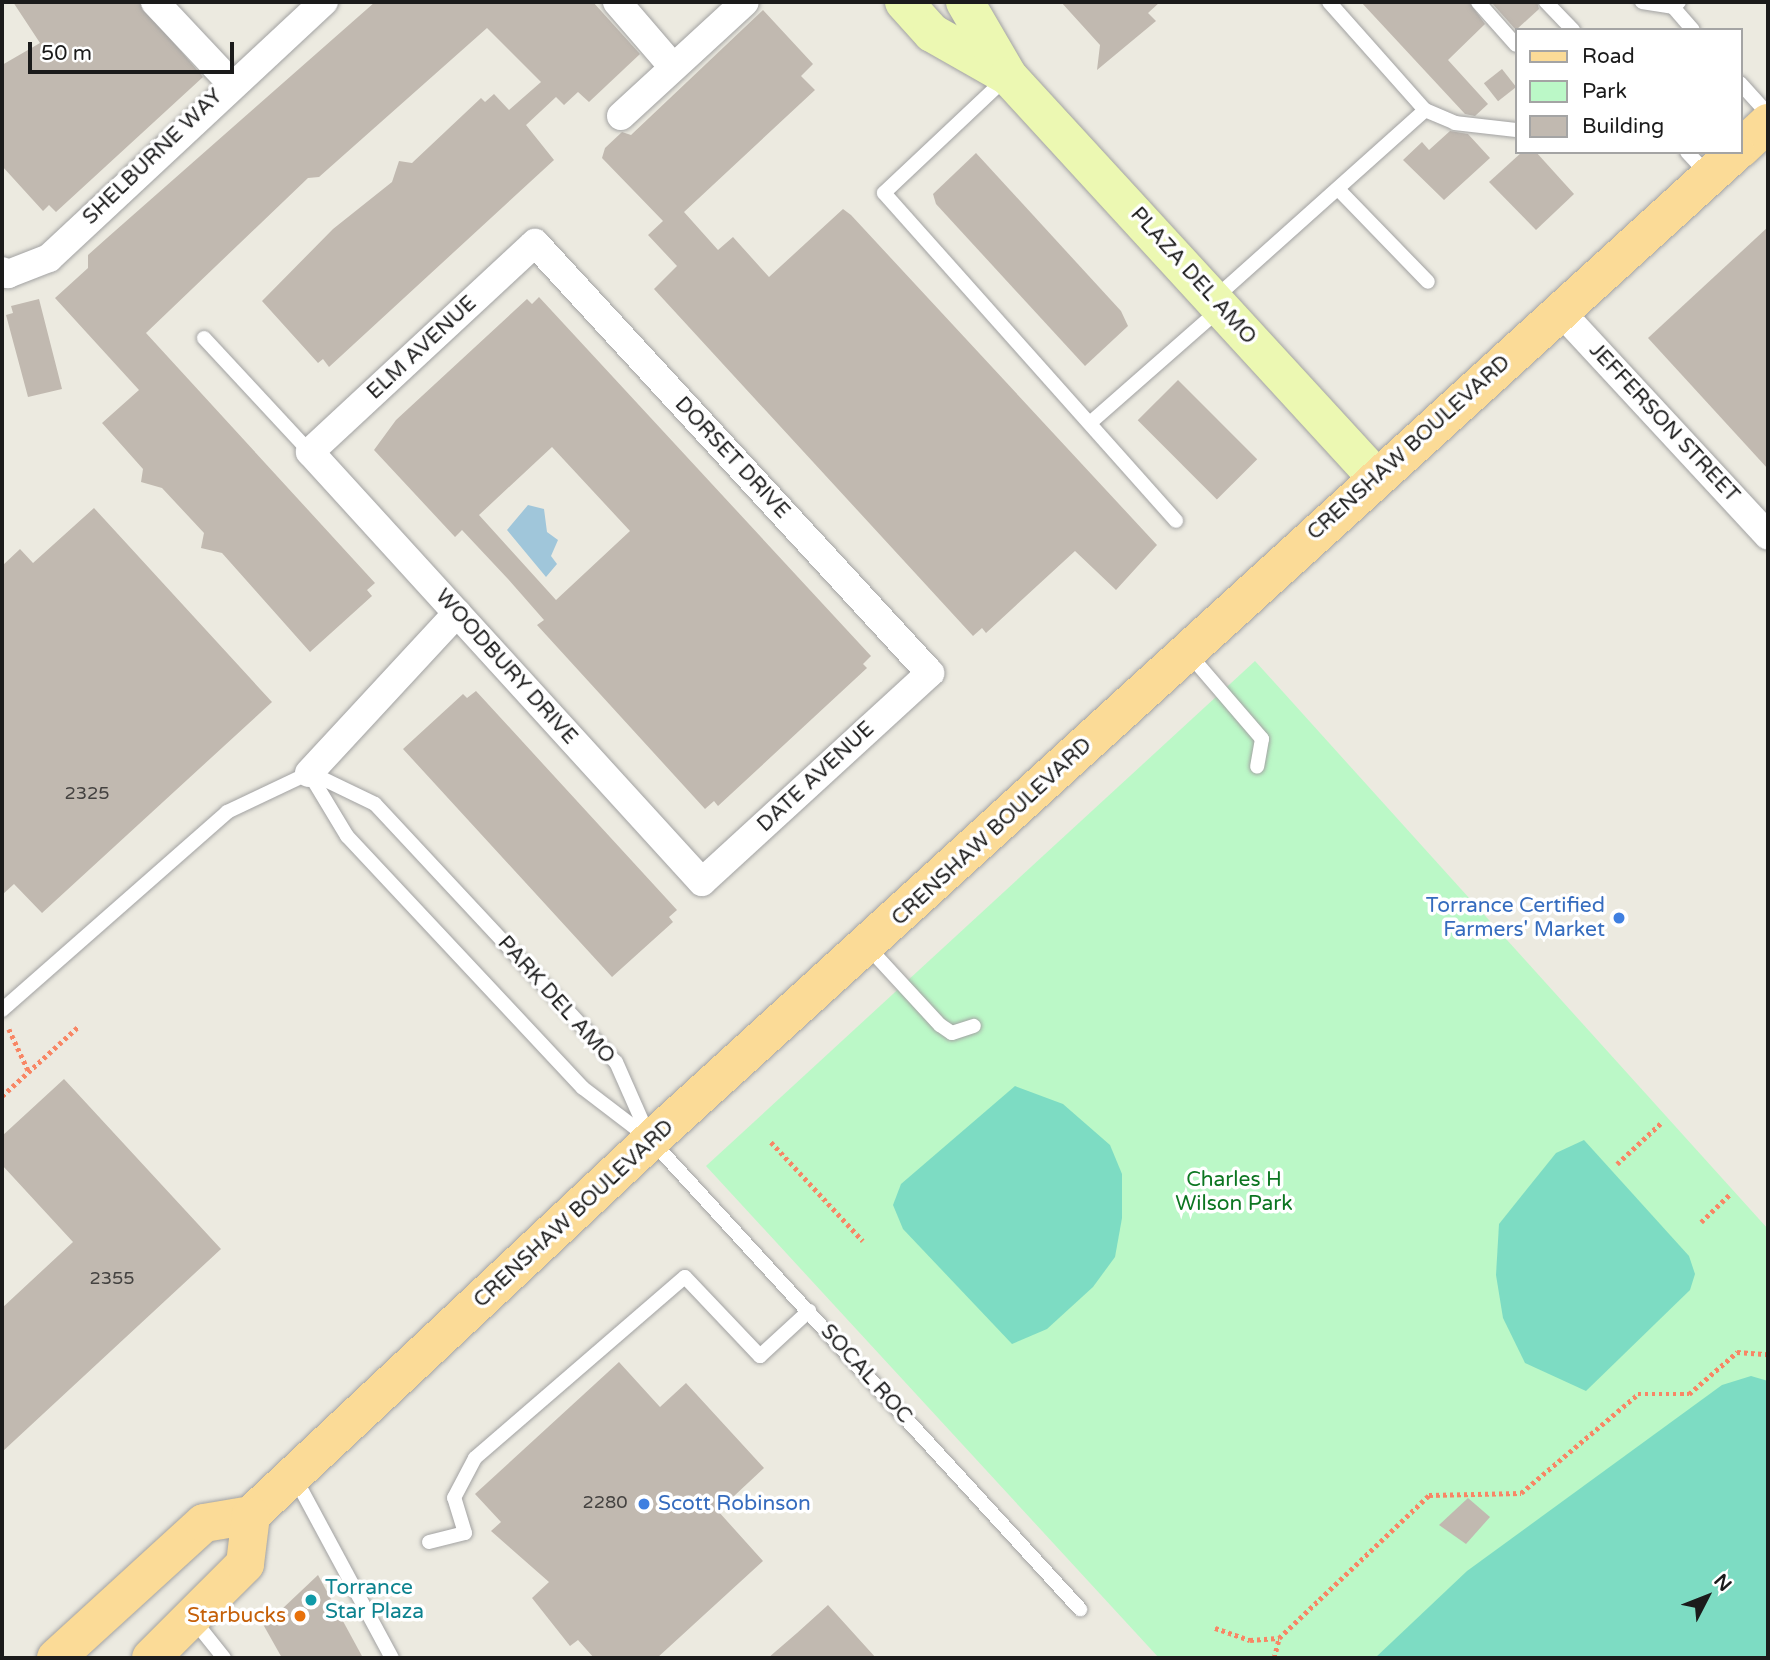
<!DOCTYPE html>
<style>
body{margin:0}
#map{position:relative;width:1770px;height:1660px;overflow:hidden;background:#eceae0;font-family:"Varela Round",sans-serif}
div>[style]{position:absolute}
.park>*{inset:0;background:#bbf8c7}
.pitch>*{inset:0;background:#7ddcc3}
.water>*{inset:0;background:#a0c6da}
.building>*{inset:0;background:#c1b9b0;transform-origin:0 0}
.path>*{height:4.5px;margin-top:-2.25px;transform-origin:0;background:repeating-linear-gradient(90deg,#f88665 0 3.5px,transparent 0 7px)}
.roads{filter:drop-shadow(0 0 2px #a2a2a2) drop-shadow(0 0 2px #a2a2a2)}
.lane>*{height:14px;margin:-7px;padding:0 7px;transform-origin:7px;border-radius:7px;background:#fff}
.street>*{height:28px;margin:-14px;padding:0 14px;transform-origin:14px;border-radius:14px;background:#fff}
.secondary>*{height:38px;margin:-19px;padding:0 19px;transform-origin:19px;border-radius:19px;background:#ecf8b2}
.primary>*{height:38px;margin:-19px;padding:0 19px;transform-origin:19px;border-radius:19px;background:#fbdb97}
.dots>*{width:19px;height:19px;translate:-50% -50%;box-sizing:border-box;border:4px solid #fff;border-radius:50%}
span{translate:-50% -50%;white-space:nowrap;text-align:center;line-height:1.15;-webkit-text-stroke:7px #fff;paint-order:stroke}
.number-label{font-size:18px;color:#444240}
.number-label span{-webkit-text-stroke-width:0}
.street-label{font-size:21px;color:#1b1b1b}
.shop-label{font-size:21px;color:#366cbe}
.right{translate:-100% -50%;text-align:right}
.left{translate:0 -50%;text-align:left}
.park-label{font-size:21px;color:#0c7621}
.culture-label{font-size:21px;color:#0d838f}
.food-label{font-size:21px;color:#c56008}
.frame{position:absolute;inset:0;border:4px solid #1b1b1b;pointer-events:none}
.legend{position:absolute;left:1515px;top:28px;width:228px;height:126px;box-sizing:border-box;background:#fff;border:2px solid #a4a4a4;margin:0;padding:9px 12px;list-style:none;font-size:21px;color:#1b1b1b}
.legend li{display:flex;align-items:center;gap:14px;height:35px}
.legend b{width:35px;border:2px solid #a4a4a4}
.north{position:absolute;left:1672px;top:1562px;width:70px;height:70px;-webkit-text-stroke:5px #fff;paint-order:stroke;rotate:48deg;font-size:19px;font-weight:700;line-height:28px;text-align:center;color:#1b1b1b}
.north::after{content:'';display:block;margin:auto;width:24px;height:32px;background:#1b1b1b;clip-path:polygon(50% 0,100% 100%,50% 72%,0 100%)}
.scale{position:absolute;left:28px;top:42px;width:206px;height:32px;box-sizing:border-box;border:4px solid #1b1b1b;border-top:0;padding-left:9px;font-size:21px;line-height:24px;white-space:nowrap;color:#1b1b1b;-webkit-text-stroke:5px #fff;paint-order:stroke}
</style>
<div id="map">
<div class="park">
<div style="clip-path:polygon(1255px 661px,1768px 1229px,1768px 1658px,1159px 1658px,706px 1166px)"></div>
</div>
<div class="pitch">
<div style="clip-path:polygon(1015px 1086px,1063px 1104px,1110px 1145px,1122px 1174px,1122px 1218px,1115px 1257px,1093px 1287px,1047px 1329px,1012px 1344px,903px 1229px,893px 1205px,901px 1184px)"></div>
<div style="clip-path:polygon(1584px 1140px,1689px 1256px,1695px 1274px,1690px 1290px,1586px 1391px,1525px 1363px,1503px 1318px,1496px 1275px,1499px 1224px,1556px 1153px)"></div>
<div style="clip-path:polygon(1751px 1376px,1768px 1381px,1768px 1658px,1375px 1658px,1467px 1571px,1722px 1385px)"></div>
</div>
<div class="water">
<div style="clip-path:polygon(528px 505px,544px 509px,547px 532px,558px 540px,551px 556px,557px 564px,546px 577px,507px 530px)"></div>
</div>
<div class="building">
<div style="clip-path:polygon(13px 2px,139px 2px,203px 77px,56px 212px,49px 205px,43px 211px,2px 166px,2px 65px,40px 43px)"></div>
<div style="clip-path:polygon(375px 2px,593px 2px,640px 54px,589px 102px,578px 92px,564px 105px,556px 97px,526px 125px,554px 160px,329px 367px,323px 359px,318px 363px,262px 301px,333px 229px,392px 182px,399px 161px,412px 163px,481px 98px,485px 102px,494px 94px,509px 110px,541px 82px,487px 28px,319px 177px,308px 178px,146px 333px,375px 583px,367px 590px,372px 596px,310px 652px,222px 553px,201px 548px,204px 533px,162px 488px,141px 482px,143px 469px,102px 423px,139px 390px,55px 298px,88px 268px,88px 255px,107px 238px)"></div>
<div style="clip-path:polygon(1061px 2px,1160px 2px,1148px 13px,1156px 21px,1097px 70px,1100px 45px)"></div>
<div style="clip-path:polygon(1361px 2px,1469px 2px,1485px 24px,1448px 60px,1488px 104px,1475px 116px,1465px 114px)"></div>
<div style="clip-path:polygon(1491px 2px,1537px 2px,1539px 9px,1516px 30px)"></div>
<div style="clip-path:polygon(763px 10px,813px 64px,801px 76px,815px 90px,684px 212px,718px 250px,733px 237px,769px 277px,843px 209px,851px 215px,1157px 545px,1116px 590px,1075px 551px,986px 633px,982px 628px,973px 636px,654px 289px,677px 266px,648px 235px,663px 221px,602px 158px,605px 148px,622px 132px,631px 135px)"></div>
<div style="left:1502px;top:69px;width:23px;height:23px;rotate:52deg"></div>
<div style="clip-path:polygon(1450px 131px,1468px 134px,1490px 158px,1444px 200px,1403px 160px,1422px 142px,1429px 150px)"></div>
<div style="clip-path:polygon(1522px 152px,1536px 152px,1574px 194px,1536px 230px,1489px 182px)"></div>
<div style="clip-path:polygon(976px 153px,1121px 311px,1128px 326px,1085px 366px,936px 204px,933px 194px)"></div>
<div style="clip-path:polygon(1768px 227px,1768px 469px,1648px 338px)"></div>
<div style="clip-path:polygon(evenodd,539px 297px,871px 656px,863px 664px,867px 668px,718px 806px,714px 801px,705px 809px,537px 625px,544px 620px,508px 579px,462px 530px,455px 537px,374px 450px,396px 420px,527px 299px,532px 304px,539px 297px,552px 447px,630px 531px,556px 600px,479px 515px,552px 447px)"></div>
<div style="clip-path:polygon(39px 299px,62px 389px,28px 397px,6px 315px,13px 313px,11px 306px)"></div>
<div style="left:1178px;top:380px;width:112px;height:57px;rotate:45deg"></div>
<div style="clip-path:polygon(94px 508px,272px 702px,42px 913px,14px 884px,2px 895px,2px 566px,20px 549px,33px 563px)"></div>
<div style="clip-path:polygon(476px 691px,677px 910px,669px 917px,673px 922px,612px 977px,403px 749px,463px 694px,467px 698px)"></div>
<div style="clip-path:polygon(64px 1079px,221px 1249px,2px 1452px,2px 1308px,73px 1242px,2px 1165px,2px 1136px)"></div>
<div style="clip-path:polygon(619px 1362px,660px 1407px,686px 1383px,764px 1468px,718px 1511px,763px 1561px,657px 1658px,594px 1658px,578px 1640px,570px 1646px,532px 1598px,549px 1582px,491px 1531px,501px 1522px,475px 1494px)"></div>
<div style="clip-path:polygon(1468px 1498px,1490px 1517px,1466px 1544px,1439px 1525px)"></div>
<div style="clip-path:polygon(318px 1575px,363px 1658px,282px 1658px,264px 1626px)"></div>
<div style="clip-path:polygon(828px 1605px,876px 1658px,768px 1658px,797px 1633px)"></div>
</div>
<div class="path">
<div style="left:9px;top:1029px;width:47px;rotate:65.1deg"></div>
<div style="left:2px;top:1096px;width:104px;rotate:-42.3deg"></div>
<div style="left:771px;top:1142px;width:135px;rotate:47.1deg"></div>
<div style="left:1617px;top:1164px;width:62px;rotate:-43deg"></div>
<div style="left:1701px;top:1222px;width:39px;rotate:-44deg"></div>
<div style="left:1215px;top:1628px;width:37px;rotate:19deg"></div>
<div style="left:1250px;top:1640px;width:29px;rotate:-4deg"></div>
<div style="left:1274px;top:1658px;width:21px;rotate:-76deg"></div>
<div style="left:1279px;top:1638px;width:207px;rotate:-43.6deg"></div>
<div style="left:1429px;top:1495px;width:92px;rotate:-1.2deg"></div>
<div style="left:1521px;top:1493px;width:153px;rotate:-40.2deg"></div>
<div style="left:1638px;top:1394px;width:51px"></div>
<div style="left:1689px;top:1394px;width:64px;rotate:-41.2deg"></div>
<div style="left:1737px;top:1352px;width:31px;rotate:4deg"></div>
</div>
<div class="roads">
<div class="lane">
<div style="left:1329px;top:2px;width:144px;rotate:48.4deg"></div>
<div style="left:1478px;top:2px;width:57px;rotate:48.5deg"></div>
<div style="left:1546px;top:2px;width:39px;rotate:46deg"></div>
<div style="left:1642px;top:2px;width:31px;rotate:9deg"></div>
<div style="left:1679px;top:2px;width:8px;rotate:140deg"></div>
<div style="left:1673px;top:7px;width:30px;rotate:49deg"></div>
<div style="left:1007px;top:77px;width:169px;rotate:136.7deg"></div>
<div style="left:884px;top:193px;width:439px;rotate:48.3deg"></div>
<div style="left:1740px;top:83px;width:42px;rotate:47.9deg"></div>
<div style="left:1687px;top:152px;width:33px;rotate:47deg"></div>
<div style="left:1338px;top:189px;width:129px;rotate:45.9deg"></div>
<div style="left:1215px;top:298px;width:282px;rotate:-41.8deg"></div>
<div style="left:1425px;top:110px;width:33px;rotate:23deg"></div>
<div style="left:1455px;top:123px;width:61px;rotate:6.5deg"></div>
<div style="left:204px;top:338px;width:156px;rotate:47.1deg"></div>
<div style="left:1090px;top:423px;width:174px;rotate:-41.3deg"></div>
<div style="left:1189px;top:654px;width:112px;rotate:49.3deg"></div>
<div style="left:1262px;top:739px;width:28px;rotate:100deg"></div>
<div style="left:309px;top:773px;width:74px;rotate:58.9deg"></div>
<div style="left:347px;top:836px;width:345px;rotate:46.9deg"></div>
<div style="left:583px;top:1088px;width:86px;rotate:37.4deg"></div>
<div style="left:651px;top:1140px;width:636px;rotate:47.55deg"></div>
<div style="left:311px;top:773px;width:71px;rotate:25.8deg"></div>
<div style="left:375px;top:804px;width:353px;rotate:47deg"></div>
<div style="left:616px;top:1062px;width:84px;rotate:66.2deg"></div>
<div style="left:868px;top:947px;width:106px;rotate:47.3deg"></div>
<div style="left:940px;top:1025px;width:14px;rotate:34deg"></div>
<div style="left:952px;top:1033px;width:23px;rotate:-18deg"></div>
<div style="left:2px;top:1010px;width:300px;rotate:-41.3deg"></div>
<div style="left:227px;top:812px;width:91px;rotate:-25.4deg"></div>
<div style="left:295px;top:1478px;width:204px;rotate:61.7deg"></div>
<div style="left:429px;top:1542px;width:37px;rotate:-14deg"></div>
<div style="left:465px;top:1533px;width:37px;rotate:-107deg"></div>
<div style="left:454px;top:1498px;width:45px;rotate:-62.3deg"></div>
<div style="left:475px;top:1458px;width:277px;rotate:-40.8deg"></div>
<div style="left:685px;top:1277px;width:109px;rotate:46.5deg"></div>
<div style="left:760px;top:1356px;width:67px;rotate:-42.6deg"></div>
<div style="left:192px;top:1618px;width:51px;rotate:51.3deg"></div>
</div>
<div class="street">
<div style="left:155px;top:2px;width:111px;rotate:46.8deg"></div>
<div style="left:617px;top:2px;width:86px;rotate:49.3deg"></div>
<div style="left:621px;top:116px;width:168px;rotate:-42.6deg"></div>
<div style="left:535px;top:243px;width:584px;rotate:47.43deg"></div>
<div style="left:930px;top:673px;width:309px;rotate:137.5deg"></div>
<div style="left:702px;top:882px;width:582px;rotate:-132.35deg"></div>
<div style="left:310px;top:452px;width:307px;rotate:-42.9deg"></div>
<div style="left:2px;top:271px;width:7px;rotate:27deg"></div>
<div style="left:8px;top:274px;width:44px;rotate:-21.3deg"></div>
<div style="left:49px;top:258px;width:376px;rotate:-43deg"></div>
<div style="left:1560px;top:311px;width:306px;rotate:47.2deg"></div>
<div style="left:309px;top:773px;width:218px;rotate:-47.2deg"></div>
</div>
<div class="secondary">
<div style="left:904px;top:2px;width:42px;rotate:47.9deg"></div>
<div style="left:932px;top:33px;width:85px;rotate:29.6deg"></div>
<div style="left:965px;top:2px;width:86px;rotate:59.8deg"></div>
<div style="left:1008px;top:76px;width:544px;rotate:47.46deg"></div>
</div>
<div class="primary">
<div style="left:1740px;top:149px;width:38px;rotate:-43deg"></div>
<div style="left:56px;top:1658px;width:200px;rotate:-42.4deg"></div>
<div style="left:204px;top:1523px;width:48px;rotate:-9.7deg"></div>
<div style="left:251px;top:1515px;width:548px;rotate:-43.15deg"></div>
<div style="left:651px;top:1140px;width:1467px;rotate:-42.32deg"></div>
<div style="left:151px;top:1658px;width:133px;rotate:-45deg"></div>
<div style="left:245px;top:1564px;width:49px;rotate:-83deg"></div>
</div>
</div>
<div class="dots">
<div style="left:1619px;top:918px;background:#3f7fe0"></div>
<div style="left:644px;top:1504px;background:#3f7fe0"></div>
<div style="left:311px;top:1600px;background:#0f9aa8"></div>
<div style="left:300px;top:1616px;background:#e8710a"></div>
</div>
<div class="number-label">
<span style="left:87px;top:793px">2325</span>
<span style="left:112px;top:1278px">2355</span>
<span style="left:605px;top:1502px">2280</span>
</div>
<div class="street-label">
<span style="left:153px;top:157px;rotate:-44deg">SHELBURNE WAY</span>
<span style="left:1193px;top:276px;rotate:48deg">PLAZA DEL AMO</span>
<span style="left:422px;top:348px;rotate:-43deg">ELM AVENUE</span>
<span style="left:1664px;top:423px;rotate:47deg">JEFFERSON STREET</span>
<span style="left:1409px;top:448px;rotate:-42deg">CRENSHAW BOULEVARD</span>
<span style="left:732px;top:458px;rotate:47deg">DORSET DRIVE</span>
<span style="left:506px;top:667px;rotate:48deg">WOODBURY DRIVE</span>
<span style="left:816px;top:777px;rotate:-43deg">DATE AVENUE</span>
<span style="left:992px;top:832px;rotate:-43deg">CRENSHAW BOULEVARD</span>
<span style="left:556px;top:1000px;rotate:48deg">PARK DEL AMO</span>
<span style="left:574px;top:1214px;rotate:-43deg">CRENSHAW BOULEVARD</span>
<span style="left:866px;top:1374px;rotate:48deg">SOCAL ROC</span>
</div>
<div class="shop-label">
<span class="right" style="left:1605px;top:918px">Torrance Certified<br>Farmers' Market</span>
<span class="left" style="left:658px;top:1504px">Scott Robinson</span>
</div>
<div class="park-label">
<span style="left:1234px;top:1192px">Charles H<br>Wilson Park</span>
</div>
<div class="culture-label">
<span class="left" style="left:325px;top:1600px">Torrance<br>Star Plaza</span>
</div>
<div class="food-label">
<span class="right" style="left:286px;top:1616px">Starbucks</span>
</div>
<div class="frame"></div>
<ul class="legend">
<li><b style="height:9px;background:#fbdb97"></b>Road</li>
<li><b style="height:19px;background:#bbf8c7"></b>Park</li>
<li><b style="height:19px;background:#c1b9b0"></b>Building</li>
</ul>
<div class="north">N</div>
<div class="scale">50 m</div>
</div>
